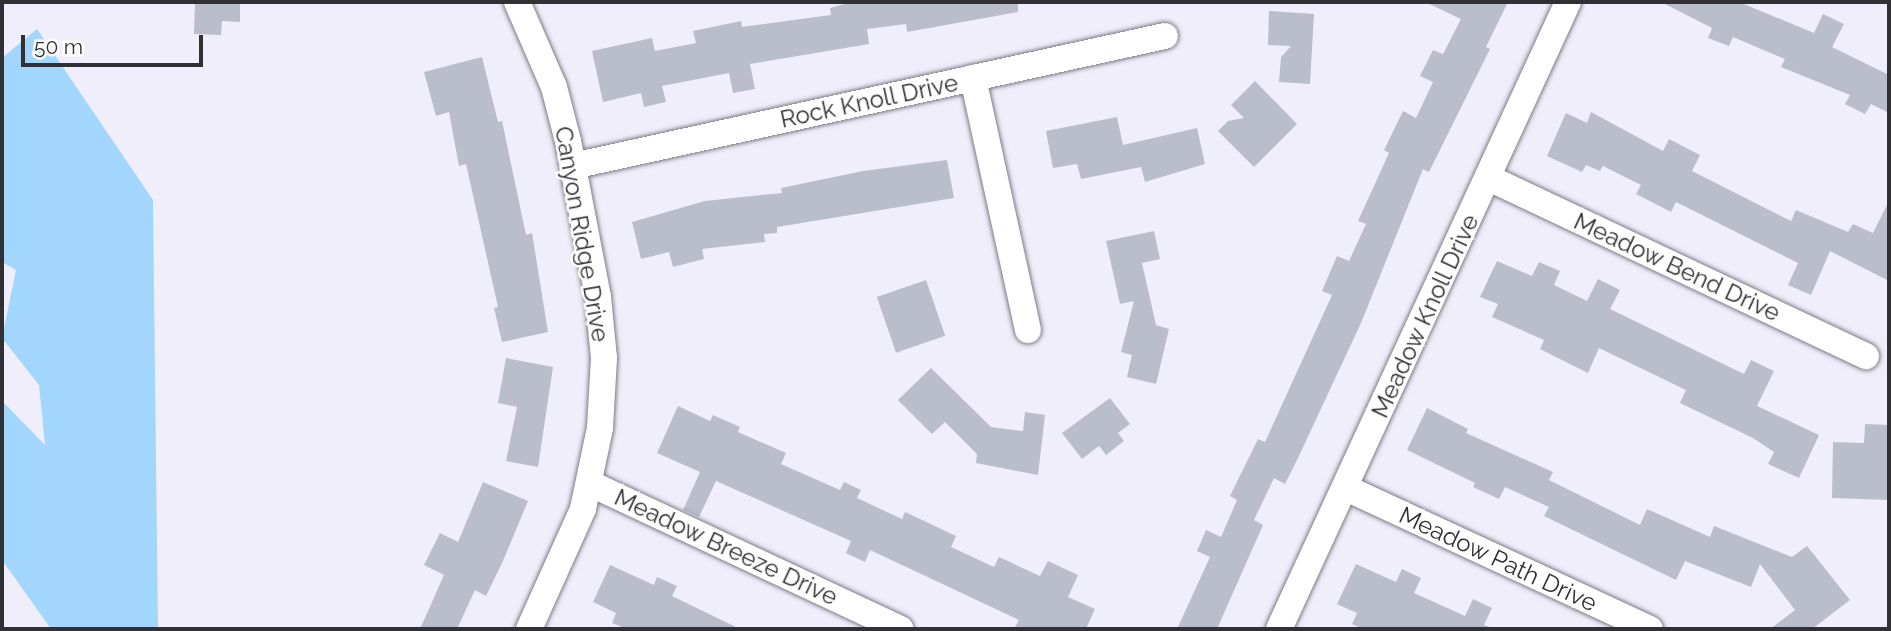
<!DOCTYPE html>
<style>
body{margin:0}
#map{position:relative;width:1891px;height:631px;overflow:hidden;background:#f1eefb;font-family:Raleway,sans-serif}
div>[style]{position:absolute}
.water>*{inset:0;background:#a3d6fd}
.building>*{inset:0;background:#b9beca;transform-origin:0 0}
.roads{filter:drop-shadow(0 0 2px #7d7b87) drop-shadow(0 0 2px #7d7b87)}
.street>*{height:26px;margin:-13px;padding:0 13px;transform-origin:13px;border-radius:13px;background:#fff}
span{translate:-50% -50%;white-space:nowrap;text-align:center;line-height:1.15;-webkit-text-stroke:5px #fff;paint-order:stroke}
.street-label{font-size:24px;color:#313035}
.frame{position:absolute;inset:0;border:4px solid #313035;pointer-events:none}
.scale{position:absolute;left:21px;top:35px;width:182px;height:32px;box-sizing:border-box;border:4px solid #313035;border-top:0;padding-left:9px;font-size:21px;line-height:24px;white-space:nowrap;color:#313035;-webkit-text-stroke:5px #fff;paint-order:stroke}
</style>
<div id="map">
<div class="water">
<div style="clip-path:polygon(37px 29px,153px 200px,158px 629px,51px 629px,2px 560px,2px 401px,45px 445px,39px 385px,2px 338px,16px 270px,2px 262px,2px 58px)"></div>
</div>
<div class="building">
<div style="clip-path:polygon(195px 2px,240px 2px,240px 22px,222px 21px,221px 35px,194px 34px)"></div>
<div style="clip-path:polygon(852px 2px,1018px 2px,1018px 12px,907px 32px,906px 24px,867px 29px,869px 44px,750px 64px,755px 89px,733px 93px,729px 73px,662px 86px,666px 102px,644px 107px,641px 93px,603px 102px,592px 51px,652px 38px,655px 51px,696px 43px,693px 31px,741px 21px,742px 27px,831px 15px,830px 8px)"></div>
<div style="clip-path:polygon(1425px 2px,1508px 2px,1486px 47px,1490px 49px,1429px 172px,1423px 169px,1361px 323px,1298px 458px,1285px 484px,1274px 478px,1254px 520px,1263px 525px,1217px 629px,1177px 629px,1210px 557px,1197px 551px,1206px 530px,1221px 537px,1237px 500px,1230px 496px,1258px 439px,1265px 442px,1332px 295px,1322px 291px,1337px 256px,1349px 261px,1366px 224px,1358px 221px,1389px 153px,1384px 150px,1403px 111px,1416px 118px,1433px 82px,1420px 76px,1433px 50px,1443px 54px,1461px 19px)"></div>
<div style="clip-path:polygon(1661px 2px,1739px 2px,1814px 33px,1823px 14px,1844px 24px,1832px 47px,1889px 75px,1889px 113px,1871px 104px,1865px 114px,1845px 104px,1850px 95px,1781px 67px,1785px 59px,1733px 37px,1729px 46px,1708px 38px,1712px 28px)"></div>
<div style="clip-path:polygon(1269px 11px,1314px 14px,1310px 84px,1279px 82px,1281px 57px,1291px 46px,1268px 45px)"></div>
<div style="clip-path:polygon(482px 57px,498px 122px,502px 121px,526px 235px,532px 233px,548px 332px,502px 342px,494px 308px,498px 307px,466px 164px,459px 166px,449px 112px,436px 116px,424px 72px)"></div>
<div style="clip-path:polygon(1255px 81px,1297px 124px,1254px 167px,1218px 131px,1228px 121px,1244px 118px,1231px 105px)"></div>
<div style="clip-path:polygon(1591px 112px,1663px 151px,1669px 139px,1700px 155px,1692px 171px,1791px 221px,1796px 210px,1848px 232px,1853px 224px,1873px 233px,1889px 201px,1889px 281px,1830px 251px,1811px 295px,1788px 285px,1798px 263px,1676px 202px,1671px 212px,1636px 194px,1641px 185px,1603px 166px,1600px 171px,1586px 165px,1582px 172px,1547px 156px,1566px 113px,1587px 123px)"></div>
<div style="clip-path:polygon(1117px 117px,1123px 145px,1197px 128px,1205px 164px,1145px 182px,1141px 167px,1081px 179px,1077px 164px,1053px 168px,1046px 131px)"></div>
<div style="clip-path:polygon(947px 160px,954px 198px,777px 227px,777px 233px,764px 234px,765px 242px,702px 249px,704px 259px,673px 267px,669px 252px,641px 259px,632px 222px,705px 201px,782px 193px,781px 188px,863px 171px)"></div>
<div style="clip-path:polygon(1154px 231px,1160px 259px,1142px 263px,1156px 325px,1169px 329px,1156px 384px,1127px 377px,1132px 355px,1121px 352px,1134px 301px,1120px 304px,1106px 241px)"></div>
<div style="clip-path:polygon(1497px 261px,1532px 276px,1539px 262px,1560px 271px,1554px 285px,1587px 301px,1598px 279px,1620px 290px,1610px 309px,1744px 374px,1751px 360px,1774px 371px,1757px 406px,1819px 435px,1799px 478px,1768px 464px,1774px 452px,1753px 438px,1680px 403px,1686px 390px,1599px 348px,1588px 373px,1540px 349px,1544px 340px,1492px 317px,1498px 304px,1480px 297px)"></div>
<div style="left:926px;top:280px;width:59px;height:52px;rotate:71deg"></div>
<div style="clip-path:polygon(506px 358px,553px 367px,538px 467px,506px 461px,517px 407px,498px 403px)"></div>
<div style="clip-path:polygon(931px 368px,991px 427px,1023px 431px,1025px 412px,1045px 415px,1038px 475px,976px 463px,977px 454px,945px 422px,932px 434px,898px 400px)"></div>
<div style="clip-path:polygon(1110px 398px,1130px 424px,1118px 433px,1124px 441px,1106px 455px,1099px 446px,1082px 459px,1062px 433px)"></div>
<div style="clip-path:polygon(678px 406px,710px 421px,713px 415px,740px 427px,738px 432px,786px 453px,781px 464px,840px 490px,844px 482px,861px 490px,857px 498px,902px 519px,905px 512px,956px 536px,951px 547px,994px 567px,999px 557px,1040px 576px,1048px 561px,1078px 575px,1068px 597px,1095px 609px,1086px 629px,1014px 629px,1019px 620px,870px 550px,865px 562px,846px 553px,851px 541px,716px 481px,699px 517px,683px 510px,700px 472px,657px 453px)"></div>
<div style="clip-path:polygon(1427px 408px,1468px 429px,1466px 433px,1553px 472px,1549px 480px,1640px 525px,1647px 509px,1710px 537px,1714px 526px,1792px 557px,1807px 546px,1850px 600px,1812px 629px,1770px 629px,1795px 610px,1760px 564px,1751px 587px,1685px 561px,1676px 580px,1544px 516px,1549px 507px,1505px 487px,1499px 499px,1473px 487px,1475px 483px,1407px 450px)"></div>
<div style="clip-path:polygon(1865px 424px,1889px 425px,1889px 500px,1832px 498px,1833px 442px,1864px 443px)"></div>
<div style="clip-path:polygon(483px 482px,528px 501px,503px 561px,486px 596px,475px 590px,457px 629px,420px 629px,444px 575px,424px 565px,440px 533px,458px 542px)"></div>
<div style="clip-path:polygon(1356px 564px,1396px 582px,1402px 569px,1421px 578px,1414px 593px,1465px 616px,1473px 599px,1492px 608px,1484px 625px,1495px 629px,1363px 629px,1352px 624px,1357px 613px,1337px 604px)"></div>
<div style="clip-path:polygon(610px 565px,654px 585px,657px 577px,677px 586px,672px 596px,740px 629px,627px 629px,612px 623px,616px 613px,593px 602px)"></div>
</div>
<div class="roads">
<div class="street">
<div style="left:517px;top:2px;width:93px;rotate:66.5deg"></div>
<div style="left:554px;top:87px;width:56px;rotate:75.5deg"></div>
<div style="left:568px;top:141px;width:159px;rotate:79.1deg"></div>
<div style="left:598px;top:297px;width:61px;rotate:84.4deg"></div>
<div style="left:604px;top:358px;width:70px;rotate:93.3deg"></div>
<div style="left:600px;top:428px;width:83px;rotate:101.9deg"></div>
<div style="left:583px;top:509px;width:132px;rotate:114.2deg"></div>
<div style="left:973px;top:78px;width:258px;rotate:77.7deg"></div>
<div style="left:573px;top:166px;width:606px;rotate:-12.39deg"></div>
<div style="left:1489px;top:178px;width:417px;rotate:25.3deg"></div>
<div style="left:589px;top:483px;width:344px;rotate:25.1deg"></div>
<div style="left:1346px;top:488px;width:335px;rotate:24.9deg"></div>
<div style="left:1279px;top:629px;width:690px;rotate:-65.25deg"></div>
</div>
</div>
<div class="street-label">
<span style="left:869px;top:101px;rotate:-12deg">Rock Knoll Drive</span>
<span style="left:582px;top:234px;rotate:80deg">Canyon Ridge Drive</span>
<span style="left:1677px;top:267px;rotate:25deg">Meadow Bend Drive</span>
<span style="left:1425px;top:316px;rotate:-65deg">Meadow Knoll Drive</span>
<span style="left:726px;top:547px;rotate:25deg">Meadow Breeze Drive</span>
<span style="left:1498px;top:559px;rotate:25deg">Meadow Path Drive</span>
</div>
<div class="frame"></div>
<div class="scale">50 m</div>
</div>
